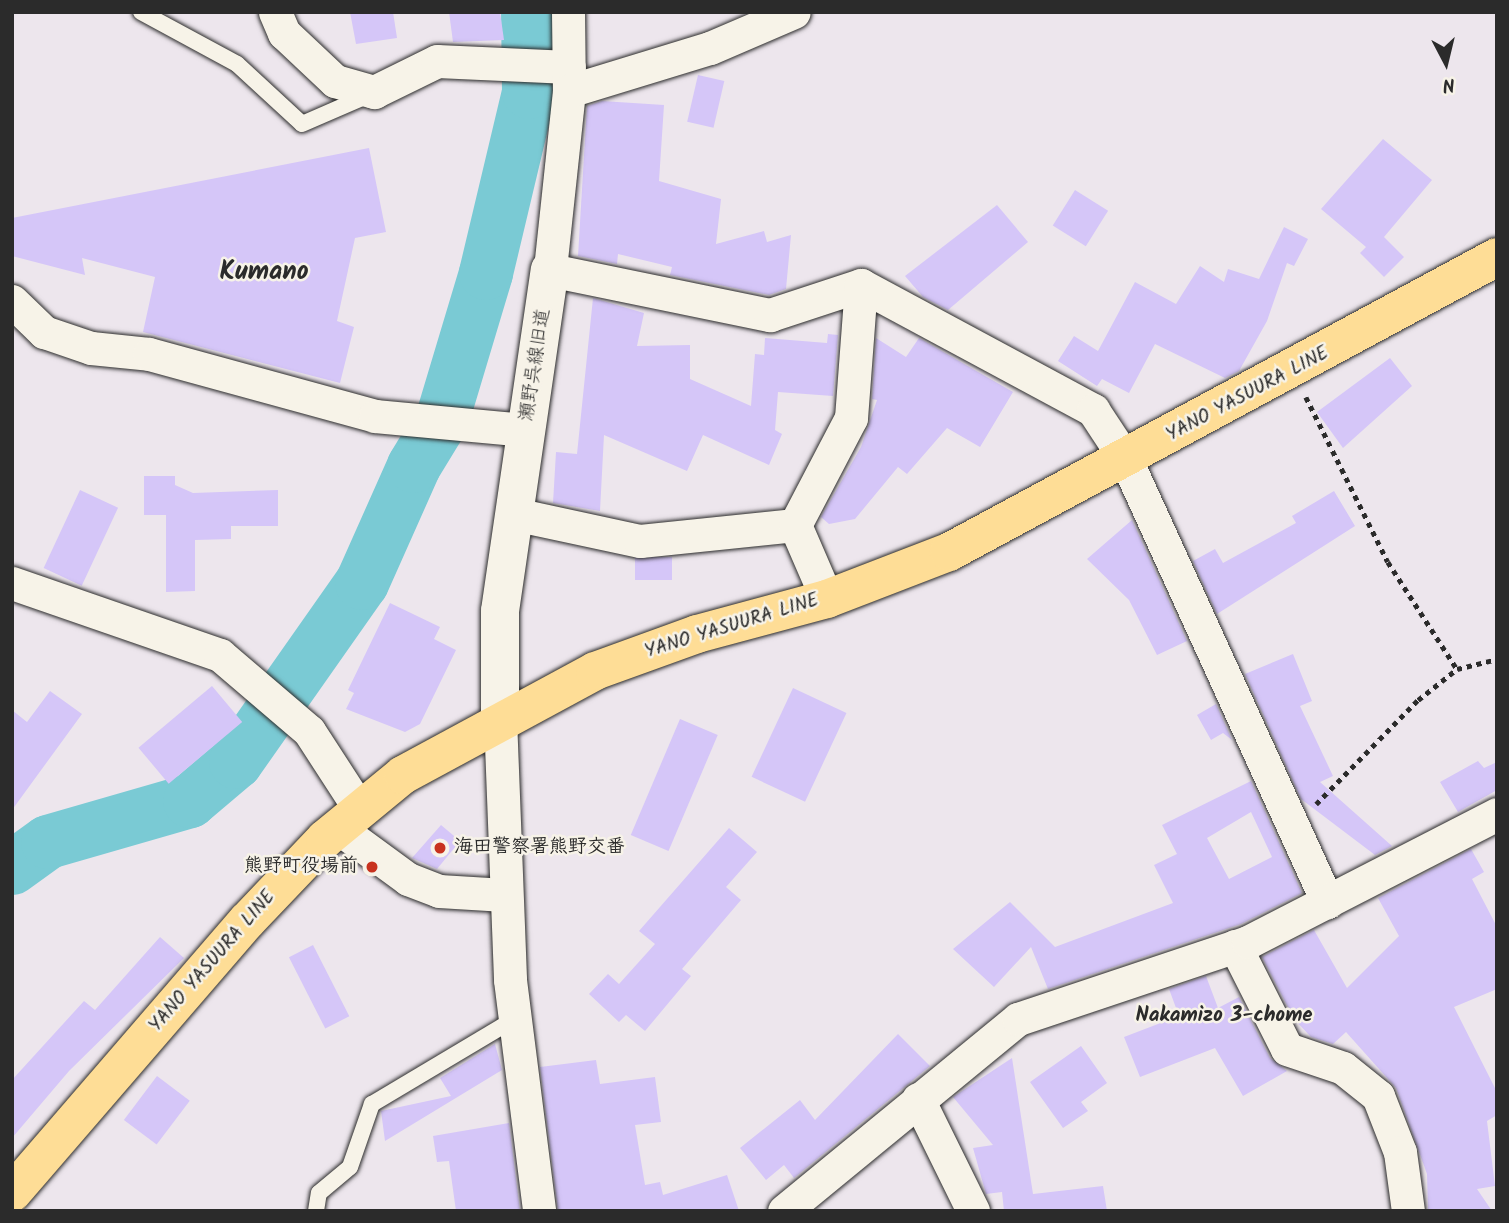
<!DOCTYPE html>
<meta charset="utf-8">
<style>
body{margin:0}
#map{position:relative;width:1509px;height:1223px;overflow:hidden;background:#ede6ed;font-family:Kalam,"Klee One",sans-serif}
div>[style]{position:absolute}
.river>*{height:54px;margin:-27px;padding:0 27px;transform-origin:27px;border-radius:27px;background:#7acad4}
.building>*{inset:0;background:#d5c6f8;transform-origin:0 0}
.path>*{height:4.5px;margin-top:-2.25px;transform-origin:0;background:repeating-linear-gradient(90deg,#2b2b2b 0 5px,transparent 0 10px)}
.roads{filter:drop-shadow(0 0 2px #2b2b2b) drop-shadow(0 0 2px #2b2b2b)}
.service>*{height:16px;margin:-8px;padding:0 8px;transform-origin:8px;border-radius:8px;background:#f7f3e8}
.minor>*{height:33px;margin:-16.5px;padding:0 16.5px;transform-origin:16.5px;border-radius:16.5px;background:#f7f3e8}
.tertiary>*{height:38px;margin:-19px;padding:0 19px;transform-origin:19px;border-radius:19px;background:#f7f3e8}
.primary>*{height:38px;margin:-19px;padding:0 19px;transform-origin:19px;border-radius:19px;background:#fedd96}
.dots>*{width:19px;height:19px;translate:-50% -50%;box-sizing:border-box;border:4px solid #f7f3e8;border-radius:50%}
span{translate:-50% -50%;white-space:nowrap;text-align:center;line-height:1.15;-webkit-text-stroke:5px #f7f3e8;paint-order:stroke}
.street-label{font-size:19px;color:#2b2b2b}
.poi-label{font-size:19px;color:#2b2b2b;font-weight:700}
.left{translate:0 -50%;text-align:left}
.right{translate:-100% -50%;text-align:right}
.neighbourhood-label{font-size:21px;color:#2b2b2b;font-weight:700}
.district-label{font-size:26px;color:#2b2b2b;font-weight:700}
.frame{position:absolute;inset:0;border:14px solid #2b2b2b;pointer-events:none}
.north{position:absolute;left:1411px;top:28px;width:70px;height:70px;-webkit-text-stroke:5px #f7f3e8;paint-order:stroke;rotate:173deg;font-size:19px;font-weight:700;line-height:28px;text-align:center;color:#2b2b2b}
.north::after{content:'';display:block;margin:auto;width:24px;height:32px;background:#2b2b2b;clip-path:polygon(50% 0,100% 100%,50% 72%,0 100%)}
</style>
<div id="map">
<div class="river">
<div style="left:12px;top:868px;width:44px;rotate:-35.8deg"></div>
<div style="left:48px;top:842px;width:148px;rotate:-16.1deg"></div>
<div style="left:190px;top:801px;width:60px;rotate:-40.3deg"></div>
<div style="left:236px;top:762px;width:219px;rotate:-54.9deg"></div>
<div style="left:362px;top:583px;width:128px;rotate:-66deg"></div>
<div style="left:414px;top:466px;width:54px;rotate:-58.7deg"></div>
<div style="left:442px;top:420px;width:153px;rotate:-73.3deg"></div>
<div style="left:486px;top:273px;width:186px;rotate:-76.6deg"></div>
<div style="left:529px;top:92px;width:80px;rotate:-90.7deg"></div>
</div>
<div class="building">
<div style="clip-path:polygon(350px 12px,393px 12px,397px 38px,356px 44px)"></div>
<div style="clip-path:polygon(449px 12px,500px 12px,504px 40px,453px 42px)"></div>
<div style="left:698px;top:75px;width:27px;height:48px;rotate:13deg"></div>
<div style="clip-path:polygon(602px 101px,664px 105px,659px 181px,721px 199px,716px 244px,764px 231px,767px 242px,791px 235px,786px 289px,769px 295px,670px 275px,672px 267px,618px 254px,617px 264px,578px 256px,587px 106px)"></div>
<div style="clip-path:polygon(1383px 139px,1432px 180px,1384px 237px,1404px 257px,1384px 277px,1360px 253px,1366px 247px,1321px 209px)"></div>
<div style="clip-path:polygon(369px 148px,386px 232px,355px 238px,337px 321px,354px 327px,340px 383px,143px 332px,155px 277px,82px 258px,85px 275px,12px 256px,12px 218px)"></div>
<div style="left:1075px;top:190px;width:39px;height:42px;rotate:32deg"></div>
<div style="clip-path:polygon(997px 205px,1028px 242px,948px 310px,923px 297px,905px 276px)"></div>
<div style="clip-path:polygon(1284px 227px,1308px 239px,1294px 266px,1287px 263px,1267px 321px,1239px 371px,1225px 378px,1155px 344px,1129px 393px,1102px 379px,1097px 386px,1058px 361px,1074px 336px,1098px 351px,1135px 282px,1176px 304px,1200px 266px,1224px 282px,1228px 269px,1259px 279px)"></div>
<div style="clip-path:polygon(593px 298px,644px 313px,637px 346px,690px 345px,690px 379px,751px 406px,755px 354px,764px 355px,765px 338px,827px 343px,828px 334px,838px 335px,833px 396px,778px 392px,775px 430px,782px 434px,769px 465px,703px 435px,687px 471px,604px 435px,600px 511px,553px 503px,556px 452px,577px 454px)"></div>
<div style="clip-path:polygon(876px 338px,906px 357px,919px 338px,1013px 392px,980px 447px,947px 428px,907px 474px,898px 467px,855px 519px,829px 524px,821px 517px,861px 447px,877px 400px,872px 399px)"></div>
<div style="clip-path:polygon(1390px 358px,1412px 386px,1343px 448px,1317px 412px)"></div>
<div style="clip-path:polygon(144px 476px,175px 476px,175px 485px,193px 493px,278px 490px,278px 526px,231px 526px,231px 539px,195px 540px,195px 591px,166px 592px,166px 515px,144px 515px)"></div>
<div style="left:80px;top:490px;width:42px;height:86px;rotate:25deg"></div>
<div style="clip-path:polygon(1334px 491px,1355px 526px,1217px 614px,1193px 561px,1215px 549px,1223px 563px,1296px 523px,1292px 516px)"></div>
<div style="clip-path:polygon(1132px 520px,1187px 641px,1157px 655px,1129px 600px,1087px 559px)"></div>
<div style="left:672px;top:557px;width:23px;height:37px;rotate:90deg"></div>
<div style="clip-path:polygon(390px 603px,440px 627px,434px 639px,456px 650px,420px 724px,405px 732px,346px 709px,354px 693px,348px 690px)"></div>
<div style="clip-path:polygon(1293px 654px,1312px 701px,1300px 706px,1333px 776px,1320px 782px,1392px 846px,1375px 855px,1301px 799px,1245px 674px)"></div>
<div style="left:212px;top:686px;width:47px;height:96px;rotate:50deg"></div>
<div style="left:793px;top:688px;width:59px;height:98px;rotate:25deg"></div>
<div style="clip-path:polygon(50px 691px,82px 714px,12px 810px,12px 710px,27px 722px)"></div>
<div style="clip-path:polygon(1216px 704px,1232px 740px,1223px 733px,1211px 740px,1197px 715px)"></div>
<div style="left:680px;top:719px;width:41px;height:126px;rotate:23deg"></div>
<div style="clip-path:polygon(1478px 761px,1484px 768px,1497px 762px,1497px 790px,1458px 812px,1440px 782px)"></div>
<div style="clip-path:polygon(evenodd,1251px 781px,1302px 893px,1241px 924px,1048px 989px,1031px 947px,994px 987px,953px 949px,1010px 902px,1055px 947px,1173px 903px,1154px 865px,1177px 854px,1162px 825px,1251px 781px,1251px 812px,1272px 857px,1229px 879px,1207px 838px,1251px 812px)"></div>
<div style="clip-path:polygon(441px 825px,460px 841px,437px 869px,412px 858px)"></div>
<div style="clip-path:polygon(729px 828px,757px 852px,726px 887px,741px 900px,682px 969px,691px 976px,645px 1031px,626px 1015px,619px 1022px,589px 994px,608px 974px,619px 984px,655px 944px,639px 931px)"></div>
<div style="clip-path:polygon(1471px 849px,1484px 872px,1472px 879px,1497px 927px,1497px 989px,1454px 1007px,1497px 1092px,1497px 1115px,1487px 1121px,1495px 1186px,1477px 1189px,1492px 1211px,1428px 1211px,1427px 1174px,1396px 1088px,1346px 1032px,1333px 1044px,1311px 1037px,1294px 1019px,1262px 957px,1314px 930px,1347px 988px,1399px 936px,1378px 898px)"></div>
<div style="clip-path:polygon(160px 937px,184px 958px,69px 1071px,12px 1138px,12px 1080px,84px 1001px,95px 1010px)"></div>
<div style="left:313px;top:945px;width:80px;height:27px;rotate:63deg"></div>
<div style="clip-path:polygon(1206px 976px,1218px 1008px,1239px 997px,1270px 1058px,1287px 1071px,1243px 1096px,1215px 1048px,1140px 1077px,1124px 1037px,1179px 1016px,1169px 989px)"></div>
<div style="clip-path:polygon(898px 1034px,930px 1066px,794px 1178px,784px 1165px,766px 1180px,740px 1148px,800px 1100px,815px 1120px)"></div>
<div style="clip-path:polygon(495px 1044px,502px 1070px,385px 1141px,381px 1111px,451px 1096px,440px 1078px)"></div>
<div style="clip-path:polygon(1081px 1046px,1107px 1083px,1081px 1102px,1088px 1111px,1063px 1128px,1030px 1082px)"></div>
<div style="clip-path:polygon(1012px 1058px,1033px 1194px,1103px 1186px,1107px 1211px,1004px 1211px,1002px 1192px,986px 1194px,973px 1148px,993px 1145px,953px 1097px)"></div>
<div style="clip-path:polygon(596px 1060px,600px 1084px,655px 1077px,661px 1122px,635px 1125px,645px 1185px,660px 1182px,663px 1195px,727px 1175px,739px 1211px,558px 1211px,540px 1067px)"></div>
<div style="left:157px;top:1076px;width:41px;height:55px;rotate:37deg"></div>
<div style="clip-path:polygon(509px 1123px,520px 1211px,456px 1211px,449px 1161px,437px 1162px,433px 1136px)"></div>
</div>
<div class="path">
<div style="left:1306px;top:397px;width:184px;rotate:63.6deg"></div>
<div style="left:1388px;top:562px;width:127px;rotate:57.2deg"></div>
<div style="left:1316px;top:804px;width:146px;rotate:-45.6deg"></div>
<div style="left:1418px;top:700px;width:50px;rotate:-38.5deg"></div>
<div style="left:1457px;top:669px;width:41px;rotate:-14deg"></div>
</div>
<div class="roads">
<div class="service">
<div style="left:141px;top:12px;width:109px;rotate:28.4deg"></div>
<div style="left:237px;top:64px;width:88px;rotate:42.7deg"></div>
<div style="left:302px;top:124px;width:75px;rotate:-23.5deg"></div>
<div style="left:316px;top:1211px;width:18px;rotate:-81deg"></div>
<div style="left:319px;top:1193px;width:40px;rotate:-40deg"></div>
<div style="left:350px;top:1167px;width:67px;rotate:-70.8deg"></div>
<div style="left:372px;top:1104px;width:168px;rotate:-30.8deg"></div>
</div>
<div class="minor">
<div style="left:275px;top:12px;width:23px;rotate:67deg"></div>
<div style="left:284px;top:33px;width:70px;rotate:43.3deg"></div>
<div style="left:335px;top:81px;width:41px;rotate:15.8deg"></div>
<div style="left:374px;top:92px;width:70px;rotate:-26.2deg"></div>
<div style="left:437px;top:61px;width:132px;rotate:2.6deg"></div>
<div style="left:568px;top:12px;width:79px;rotate:89.3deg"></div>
<div style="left:569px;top:91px;width:180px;rotate:96.1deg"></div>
<div style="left:550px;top:270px;width:225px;rotate:11.6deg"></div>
<div style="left:770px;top:315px;width:96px;rotate:-18.2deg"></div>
<div style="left:861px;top:285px;width:264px;rotate:28.3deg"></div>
<div style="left:1093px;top:410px;width:60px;rotate:56.6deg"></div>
<div style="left:1126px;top:460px;width:486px;rotate:65.5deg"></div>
<div style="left:569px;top:91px;width:147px;rotate:-17deg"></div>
<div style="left:710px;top:48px;width:91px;rotate:-23.2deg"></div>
<div style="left:12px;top:301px;width:45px;rotate:44.1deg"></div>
<div style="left:44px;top:332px;width:50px;rotate:18.8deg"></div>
<div style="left:91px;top:348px;width:58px;rotate:5.9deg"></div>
<div style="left:149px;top:354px;width:234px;rotate:15.3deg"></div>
<div style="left:375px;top:416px;width:152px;rotate:5.3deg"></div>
<div style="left:514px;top:514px;width:129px;rotate:12.1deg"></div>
<div style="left:640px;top:541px;width:156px;rotate:-5.9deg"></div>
<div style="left:12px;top:583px;width:220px;rotate:19.1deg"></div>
<div style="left:220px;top:655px;width:117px;rotate:40.5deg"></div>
<div style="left:309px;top:731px;width:92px;rotate:57deg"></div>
<div style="left:827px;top:599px;width:81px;rotate:-113.4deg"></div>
<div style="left:795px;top:525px;width:121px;rotate:-62.4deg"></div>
<div style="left:851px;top:418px;width:133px;rotate:-85.7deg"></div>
<div style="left:500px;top:718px;width:262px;rotate:87.8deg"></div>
<div style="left:510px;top:980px;width:233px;rotate:82.8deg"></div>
<div style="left:337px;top:827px;width:88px;rotate:36.2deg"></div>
<div style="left:408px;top:879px;width:33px;rotate:21deg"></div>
<div style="left:439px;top:891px;width:66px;rotate:3.5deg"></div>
<div style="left:1235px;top:946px;width:115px;rotate:63.2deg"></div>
<div style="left:1287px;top:1049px;width:59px;rotate:18.7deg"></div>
<div style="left:1343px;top:1068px;width:45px;rotate:38.7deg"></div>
<div style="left:1378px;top:1096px;width:60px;rotate:68.6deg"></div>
<div style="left:1400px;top:1152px;width:60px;rotate:82.3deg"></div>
<div style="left:918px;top:1099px;width:125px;rotate:63.8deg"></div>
<div style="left:784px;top:1211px;width:303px;rotate:-39.4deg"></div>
<div style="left:1018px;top:1019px;width:243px;rotate:-18.5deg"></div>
<div style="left:1248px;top:942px;width:280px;rotate:-27.2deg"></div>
</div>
<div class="tertiary">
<div style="left:500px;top:718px;width:107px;rotate:-90deg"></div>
<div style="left:500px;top:611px;width:345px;rotate:-81.7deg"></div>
</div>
<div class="primary">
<div style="left:12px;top:1193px;width:359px;rotate:-49.2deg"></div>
<div style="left:247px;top:921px;width:113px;rotate:-46.4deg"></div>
<div style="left:325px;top:839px;width:101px;rotate:-39.4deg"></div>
<div style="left:403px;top:775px;width:218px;rotate:-28.4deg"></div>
<div style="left:595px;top:671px;width:109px;rotate:-19.9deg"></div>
<div style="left:697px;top:634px;width:135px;rotate:-15.1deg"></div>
<div style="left:827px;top:599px;width:131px;rotate:-21.1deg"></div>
<div style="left:949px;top:552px;width:622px;rotate:-28.29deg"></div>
</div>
</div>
<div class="dots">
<div style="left:440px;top:848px;background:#c8321e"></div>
<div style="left:372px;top:867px;background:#c8321e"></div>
</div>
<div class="street-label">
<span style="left:536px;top:365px;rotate:-81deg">瀬野呉線旧道</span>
<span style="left:1248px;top:395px;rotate:-28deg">YANO YASUURA LINE</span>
<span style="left:732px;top:627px;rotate:-17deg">YANO YASUURA LINE</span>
<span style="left:213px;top:962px;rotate:-49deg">YANO YASUURA LINE</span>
</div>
<div class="poi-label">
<span class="left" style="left:454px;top:848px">海田警察署熊野交番</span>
<span class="right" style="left:358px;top:867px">熊野町役場前</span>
</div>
<div class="neighbourhood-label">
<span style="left:1224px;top:1016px">Nakamizo 3-chome</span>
</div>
<div class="district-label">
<span style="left:264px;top:273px">Kumano</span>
</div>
<div class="frame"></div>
<div class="north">N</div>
</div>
